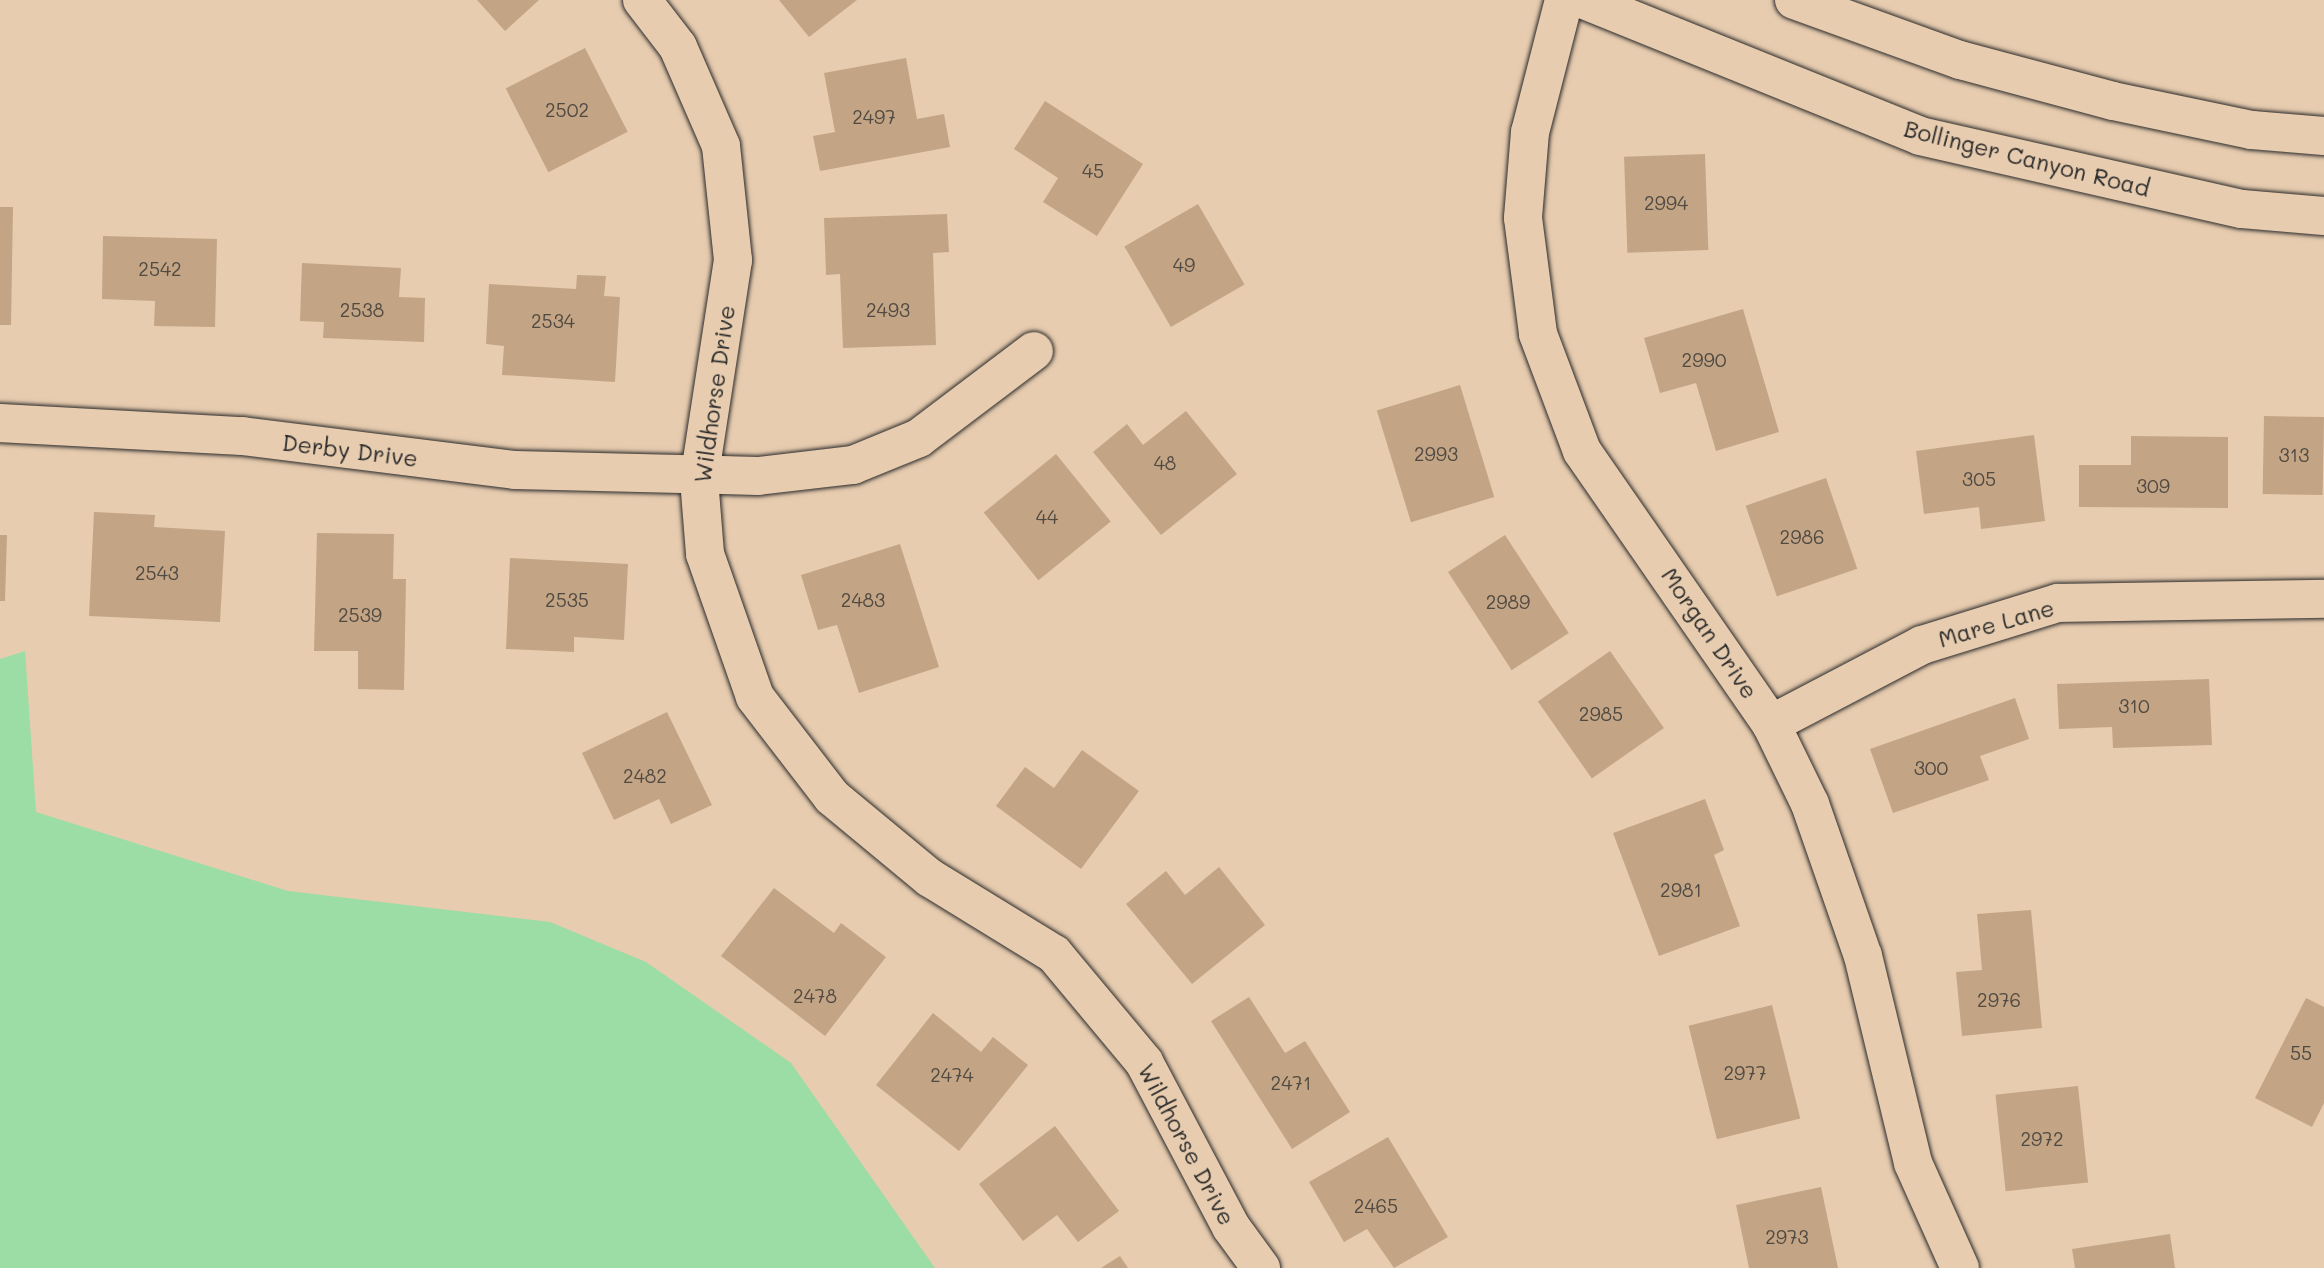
<!DOCTYPE html>
<style>
body{margin:0}
#map{position:relative;width:2324px;height:1268px;overflow:hidden;background:#e7ccaf;font-family:Mali,sans-serif}
div>[style]{position:absolute}
.green>*{inset:0;background:#9cdca5}
.building>*{inset:0;background:#c3a585;transform-origin:0 0}
.roads{filter:drop-shadow(0 0 2px #2b2b2b) drop-shadow(0 0 2px #2b2b2b)}
.minor>*{height:38px;margin:-19px;padding:0 19px;transform-origin:19px;border-radius:19px;background:#e7ccaf}
.tertiary>*{height:38px;margin:-19px;padding:0 19px;transform-origin:19px;border-radius:19px;background:#e7ccaf}
.secondary>*{height:38px;margin:-19px;padding:0 19px;transform-origin:19px;border-radius:19px;background:#e7ccaf}
span{translate:-50% -50%;white-space:nowrap;text-align:center;line-height:1.15;-webkit-text-stroke:6px #e7ccaf;paint-order:stroke}
.number-label{font-size:19px;color:#514a42}
.number-label span{-webkit-text-stroke-width:0}
.street-label{font-size:23px;color:#2b2b2b}
</style>
<div id="map">
<div class="green">
<div style="clip-path:polygon(25px 651px,36px 812px,288px 891px,550px 922px,646px 962px,791px 1063px,935px 1268px,0 1268px,0 659px)"></div>
</div>
<div class="building">
<div style="clip-path:polygon(477px 0,539px 0,505px 31px)"></div>
<div style="clip-path:polygon(779px 0,857px 0,809px 37px)"></div>
<div style="left:585px;top:48px;width:94px;height:89px;rotate:63deg"></div>
<div style="clip-path:polygon(906px 58px,917px 119px,944px 114px,950px 147px,820px 171px,813px 136px,835px 132px,824px 73px)"></div>
<div style="clip-path:polygon(1045px 101px,1143px 164px,1097px 236px,1043px 202px,1058px 178px,1014px 149px)"></div>
<div style="left:1705px;top:154px;width:96px;height:81px;rotate:88deg"></div>
<div style="left:1198px;top:204px;width:93px;height:85px;rotate:60deg"></div>
<div style="clip-path:polygon(0 207px,13px 207px,11px 325px,0 325px)"></div>
<div style="clip-path:polygon(947px 214px,949px 252px,933px 253px,936px 345px,843px 348px,840px 274px,826px 275px,824px 218px)"></div>
<div style="clip-path:polygon(103px 236px,217px 239px,215px 327px,154px 326px,155px 301px,102px 299px)"></div>
<div style="clip-path:polygon(302px 263px,401px 268px,399px 297px,425px 298px,424px 342px,323px 338px,324px 322px,300px 321px)"></div>
<div style="clip-path:polygon(577px 275px,606px 276px,604px 296px,620px 297px,615px 382px,502px 375px,504px 346px,486px 344px,489px 284px,576px 289px)"></div>
<div style="clip-path:polygon(1743px 309px,1779px 432px,1716px 451px,1696px 383px,1660px 393px,1644px 338px)"></div>
<div style="left:1460px;top:385px;width:117px;height:87px;rotate:73deg"></div>
<div style="clip-path:polygon(1186px 411px,1237px 474px,1161px 535px,1093px 452px,1127px 424px,1143px 445px)"></div>
<div style="left:2264px;top:416px;width:60px;height:78px;rotate:1deg"></div>
<div style="clip-path:polygon(2034px 435px,2045px 521px,1981px 529px,1979px 507px,1924px 514px,1916px 451px)"></div>
<div style="clip-path:polygon(2131px 436px,2228px 437px,2228px 508px,2079px 507px,2079px 465px,2131px 465px)"></div>
<div style="left:1056px;top:454px;width:87px;height:93px;rotate:51deg"></div>
<div style="left:1826px;top:478px;width:96px;height:85px;rotate:71deg"></div>
<div style="clip-path:polygon(94px 512px,155px 515px,154px 527px,225px 531px,220px 622px,89px 616px)"></div>
<div style="clip-path:polygon(317px 533px,394px 534px,393px 579px,406px 579px,404px 690px,358px 689px,358px 651px,314px 651px)"></div>
<div style="clip-path:polygon(0 535px,7px 535px,5px 601px,0 601px)"></div>
<div style="left:1505px;top:535px;width:117px;height:68px;rotate:57deg"></div>
<div style="clip-path:polygon(900px 544px,939px 667px,859px 693px,837px 625px,818px 630px,801px 575px)"></div>
<div style="clip-path:polygon(510px 558px,628px 564px,624px 640px,574px 637px,574px 652px,506px 649px)"></div>
<div style="left:1610px;top:651px;width:94px;height:88px;rotate:55deg"></div>
<div style="clip-path:polygon(2209px 679px,2212px 745px,2113px 748px,2112px 727px,2059px 729px,2057px 684px)"></div>
<div style="clip-path:polygon(2015px 698px,2029px 739px,1980px 756px,1989px 780px,1893px 813px,1870px 749px)"></div>
<div style="clip-path:polygon(667px 712px,712px 805px,671px 824px,659px 799px,614px 820px,582px 753px)"></div>
<div style="clip-path:polygon(1082px 750px,1139px 791px,1081px 869px,996px 806px,1025px 767px,1054px 788px)"></div>
<div style="clip-path:polygon(1705px 799px,1724px 850px,1714px 855px,1740px 926px,1659px 956px,1613px 833px)"></div>
<div style="clip-path:polygon(1219px 867px,1265px 925px,1192px 984px,1126px 904px,1166px 871px,1185px 895px)"></div>
<div style="clip-path:polygon(774px 888px,834px 933px,841px 923px,886px 957px,825px 1036px,721px 956px)"></div>
<div style="clip-path:polygon(2031px 910px,2042px 1028px,1962px 1036px,1956px 972px,1982px 970px,1977px 914px)"></div>
<div style="clip-path:polygon(1249px 997px,1285px 1053px,1305px 1041px,1350px 1112px,1292px 1149px,1211px 1021px)"></div>
<div style="clip-path:polygon(2306px 998px,2324px 1007px,2324px 1103px,2312px 1127px,2255px 1098px)"></div>
<div style="left:1772px;top:1005px;width:117px;height:86px;rotate:76deg"></div>
<div style="clip-path:polygon(933px 1013px,981px 1052px,993px 1037px,1028px 1065px,959px 1151px,876px 1085px)"></div>
<div style="left:2078px;top:1086px;width:97px;height:83px;rotate:84deg"></div>
<div style="clip-path:polygon(1055px 1126px,1119px 1211px,1078px 1242px,1057px 1215px,1023px 1241px,979px 1184px)"></div>
<div style="clip-path:polygon(1388px 1137px,1448px 1237px,1394px 1268px,1367px 1229px,1344px 1242px,1309px 1182px)"></div>
<div style="clip-path:polygon(1821px 1187px,1838px 1268px,1749px 1268px,1736px 1205px)"></div>
<div style="clip-path:polygon(2170px 1234px,2175px 1268px,2075px 1268px,2072px 1249px)"></div>
<div style="clip-path:polygon(1120px 1256px,1128px 1268px,1101px 1268px)"></div>
</div>
<div class="roads">
<div class="minor">
<div style="left:642px;top:0;width:59px;rotate:52.5deg"></div>
<div style="left:678px;top:47px;width:108px;rotate:66.5deg"></div>
<div style="left:721px;top:146px;width:115px;rotate:84deg"></div>
<div style="left:733px;top:260px;width:222px;rotate:98.8deg"></div>
<div style="left:699px;top:479px;width:75px;rotate:85.4deg"></div>
<div style="left:705px;top:554px;width:151px;rotate:70.7deg"></div>
<div style="left:755px;top:697px;width:126px;rotate:52.4deg"></div>
<div style="left:832px;top:797px;width:127px;rotate:39.6deg"></div>
<div style="left:930px;top:878px;width:145px;rotate:31.5deg"></div>
<div style="left:1054px;top:954px;width:141px;rotate:50.2deg"></div>
<div style="left:1144px;top:1062px;width:187px;rotate:62.2deg"></div>
<div style="left:1231px;top:1227px;width:51px;rotate:53.8deg"></div>
<div style="left:0;top:423px;width:242px;rotate:3.1deg"></div>
<div style="left:242px;top:436px;width:275px;rotate:7.1deg"></div>
<div style="left:515px;top:470px;width:243px;rotate:1.4deg"></div>
<div style="left:758px;top:476px;width:96px;rotate:-6.6deg"></div>
<div style="left:853px;top:465px;width:71px;rotate:-22.2deg"></div>
<div style="left:919px;top:438px;width:144px;rotate:-37.1deg"></div>
<div style="left:1771px;top:724px;width:170px;rotate:-27.6deg"></div>
<div style="left:1922px;top:645px;width:142px;rotate:-17.2deg"></div>
<div style="left:2058px;top:603px;width:266px;rotate:-0.9deg"></div>
</div>
<div class="tertiary">
<div style="left:1564px;top:0;width:136px;rotate:104.4deg"></div>
<div style="left:1530px;top:132px;width:86px;rotate:94.7deg"></div>
<div style="left:1523px;top:218px;width:117px;rotate:82.6deg"></div>
<div style="left:1538px;top:334px;width:125px;rotate:69.4deg"></div>
<div style="left:1582px;top:451px;width:332px;rotate:55.3deg"></div>
<div style="left:1771px;top:724px;width:89px;rotate:64deg"></div>
<div style="left:1810px;top:804px;width:161px;rotate:70.8deg"></div>
<div style="left:1863px;top:956px;width:213px;rotate:76.4deg"></div>
<div style="left:1913px;top:1163px;width:115px;rotate:65.9deg"></div>
</div>
<div class="secondary">
<div style="left:1584px;top:0;width:362px;rotate:22deg"></div>
<div style="left:1920px;top:136px;width:330px;rotate:12.8deg"></div>
<div style="left:2242px;top:209px;width:82px;rotate:4.9deg"></div>
<div style="left:1794px;top:0;width:177px;rotate:19.9deg"></div>
<div style="left:1960px;top:60px;width:158px;rotate:15deg"></div>
<div style="left:2113px;top:101px;width:142px;rotate:11.8deg"></div>
<div style="left:2252px;top:130px;width:72px;rotate:4.8deg"></div>
</div>
</div>
<div class="number-label">
<span style="left:567px;top:110px">2502</span>
<span style="left:874px;top:117px">2497</span>
<span style="left:1093px;top:171px">45</span>
<span style="left:1666px;top:203px">2994</span>
<span style="left:1184px;top:265px">49</span>
<span style="left:160px;top:269px">2542</span>
<span style="left:362px;top:310px">2538</span>
<span style="left:888px;top:310px">2493</span>
<span style="left:553px;top:321px">2534</span>
<span style="left:1704px;top:360px">2990</span>
<span style="left:1436px;top:454px">2993</span>
<span style="left:2294px;top:455px">313</span>
<span style="left:1165px;top:463px">48</span>
<span style="left:1979px;top:479px">305</span>
<span style="left:2153px;top:486px">309</span>
<span style="left:1047px;top:517px">44</span>
<span style="left:1802px;top:537px">2986</span>
<span style="left:157px;top:573px">2543</span>
<span style="left:567px;top:600px">2535</span>
<span style="left:863px;top:600px">2483</span>
<span style="left:1508px;top:602px">2989</span>
<span style="left:360px;top:615px">2539</span>
<span style="left:2134px;top:706px">310</span>
<span style="left:1601px;top:714px">2985</span>
<span style="left:1931px;top:768px">300</span>
<span style="left:645px;top:776px">2482</span>
<span style="left:1681px;top:890px">2981</span>
<span style="left:815px;top:996px">2478</span>
<span style="left:1999px;top:1000px">2976</span>
<span style="left:2301px;top:1053px">55</span>
<span style="left:1745px;top:1073px">2977</span>
<span style="left:952px;top:1075px">2474</span>
<span style="left:1291px;top:1083px">2471</span>
<span style="left:2042px;top:1139px">2972</span>
<span style="left:1376px;top:1206px">2465</span>
<span style="left:1787px;top:1237px">2973</span>
</div>
<div class="street-label">
<span style="left:2027px;top:158px;rotate:14deg">Bollinger Canyon Road</span>
<span style="left:714px;top:394px;rotate:-82deg">Wildhorse Drive</span>
<span style="left:350px;top:450px;rotate:7deg">Derby Drive</span>
<span style="left:1996px;top:623px;rotate:-16deg">Mare Lane</span>
<span style="left:1710px;top:633px;rotate:56deg">Morgan Drive</span>
<span style="left:1187px;top:1144px;rotate:62deg">Wildhorse Drive</span>
</div>
</div>
